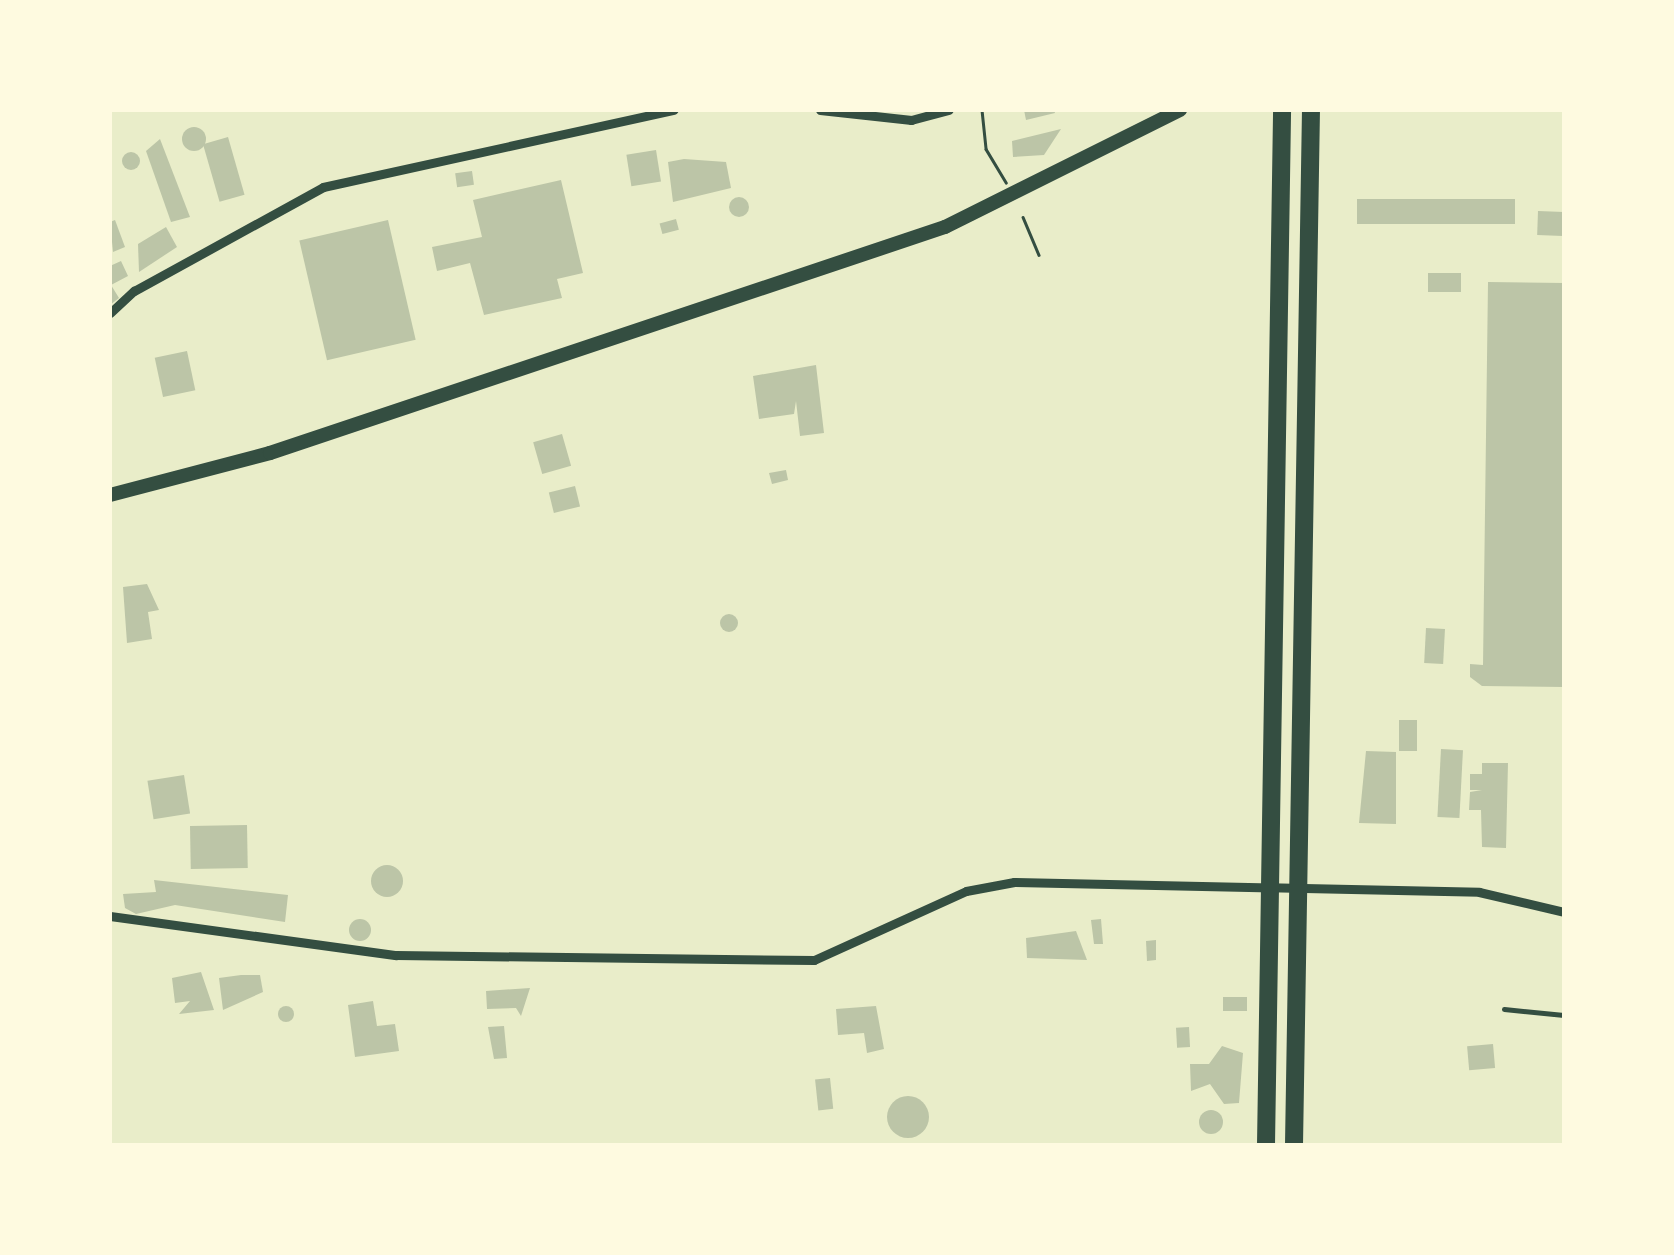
<!DOCTYPE html>
<style>
body{margin:0}
#map{position:relative;width:1674px;height:1255px;overflow:hidden;background:#e9edc9;font-family:Barlow,sans-serif}
div>[style]{position:absolute}
.building>*{inset:0;background:#bcc5a7;transform-origin:0 0}
.round{border-radius:50%}
.path>*{height:2.5px;margin:-1.25px;padding:0 1.25px;transform-origin:1.25px;border-radius:1.25px;background:#344e41}
.service>*{height:5px;margin:-2.5px;padding:0 2.5px;transform-origin:2.5px;border-radius:2.5px;background:#344e41}
.minor>*{height:9px;margin:-4.5px;padding:0 4.5px;transform-origin:4.5px;border-radius:4.5px;background:#344e41}
.secondary>*{height:14px;margin:-7px;padding:0 7px;transform-origin:7px;border-radius:7px;background:#344e41}
.motorway>*{height:18px;margin:-9px;padding:0 9px;transform-origin:9px;border-radius:9px;background:#344e41}
span{translate:-50% -50%;white-space:nowrap;text-align:center;line-height:1.15;-webkit-text-stroke:10px #fefae0;paint-order:stroke}
.frame{position:absolute;inset:0;border:112px solid #fefae0;pointer-events:none}
</style>
<div id="map">
<div class="building">
<div style="clip-path:polygon(1024px 110px,1054px 110px,1055px 113px,1026px 120px)"></div>
<div class="round" style="left:182px;top:127px;width:24px;height:24px"></div>
<div style="clip-path:polygon(1061px 129px,1044px 155px,1013px 157px,1012px 141px)"></div>
<div style="left:228px;top:137px;width:60px;height:26px;rotate:74deg"></div>
<div style="clip-path:polygon(160px 139px,190px 217px,171px 222px,146px 151px)"></div>
<div style="left:656px;top:150px;width:32px;height:30px;rotate:81deg"></div>
<div class="round" style="left:122px;top:152px;width:18px;height:18px"></div>
<div style="clip-path:polygon(684px 159px,726px 162px,731px 188px,673px 202px,668px 162px)"></div>
<div style="left:472px;top:171px;width:14px;height:17px;rotate:82deg"></div>
<div style="clip-path:polygon(561px 180px,583px 273px,557px 279px,562px 298px,484px 315px,470px 263px,437px 271px,432px 247px,482px 237px,473px 200px)"></div>
<div class="round" style="left:729px;top:197px;width:20px;height:20px"></div>
<div style="left:1357px;top:199px;width:158px;height:25px"></div>
<div style="left:1538px;top:211px;width:26px;height:24px;rotate:2deg"></div>
<div style="left:676px;top:219px;width:11px;height:17px;rotate:75deg"></div>
<div style="clip-path:polygon(115px 220px,125px 247px,113px 252px,110px 222px)"></div>
<div style="left:388px;top:220px;width:123px;height:91px;rotate:77deg"></div>
<div style="clip-path:polygon(166px 227px,177px 247px,139px 272px,138px 244px)"></div>
<div style="clip-path:polygon(121px 261px,128px 276px,111px 285px,119px 298px,110px 305px,110px 266px)"></div>
<div style="left:1428px;top:273px;width:33px;height:19px"></div>
<div style="clip-path:polygon(1488px 282px,1564px 283px,1564px 687px,1482px 686px,1470px 677px,1470px 664px,1483px 665px)"></div>
<div style="left:187px;top:351px;width:40px;height:33px;rotate:78deg"></div>
<div style="clip-path:polygon(816px 365px,824px 433px,800px 436px,796px 401px,794px 414px,759px 419px,753px 376px)"></div>
<div style="left:562px;top:434px;width:33px;height:30px;rotate:74deg"></div>
<div style="clip-path:polygon(786px 470px,788px 480px,772px 484px,769px 473px)"></div>
<div style="left:575px;top:486px;width:21px;height:27px;rotate:76deg"></div>
<div style="clip-path:polygon(147px 584px,159px 610px,148px 612px,152px 639px,127px 643px,123px 587px)"></div>
<div class="round" style="left:720px;top:614px;width:18px;height:18px"></div>
<div style="left:1426px;top:628px;width:19px;height:35px;rotate:3deg"></div>
<div style="left:1399px;top:720px;width:18px;height:31px"></div>
<div style="left:1441px;top:749px;width:22px;height:68px;rotate:3deg"></div>
<div style="clip-path:polygon(1366px 751px,1396px 752px,1396px 824px,1359px 823px)"></div>
<div style="clip-path:polygon(1482px 763px,1508px 763px,1506px 848px,1482px 847px,1481px 810px,1469px 810px,1470px 792px,1482px 790px,1470px 790px,1470px 774px,1482px 774px)"></div>
<div style="left:184px;top:775px;width:39px;height:37px;rotate:81deg"></div>
<div style="left:247px;top:825px;width:43px;height:57px;rotate:89deg"></div>
<div class="round" style="left:371px;top:865px;width:32px;height:32px"></div>
<div style="clip-path:polygon(154px 880px,288px 895px,285px 922px,175px 905px,136px 914px,125px 908px,123px 894px,156px 892px)"></div>
<div style="clip-path:polygon(1101px 919px,1103px 944px,1094px 944px,1091px 920px)"></div>
<div class="round" style="left:349px;top:919px;width:22px;height:22px"></div>
<div style="clip-path:polygon(1076px 931px,1087px 960px,1027px 958px,1026px 938px)"></div>
<div style="clip-path:polygon(1156px 940px,1156px 960px,1147px 961px,1146px 941px)"></div>
<div style="clip-path:polygon(201px 972px,214px 1010px,179px 1014px,190px 1001px,175px 1003px,172px 978px)"></div>
<div style="clip-path:polygon(241px 975px,260px 975px,263px 992px,223px 1010px,219px 978px)"></div>
<div style="clip-path:polygon(530px 988px,521px 1016px,516px 1008px,487px 1009px,486px 991px)"></div>
<div style="left:1223px;top:997px;width:24px;height:14px"></div>
<div style="clip-path:polygon(373px 1001px,377px 1026px,395px 1024px,399px 1051px,355px 1057px,348px 1005px)"></div>
<div class="round" style="left:278px;top:1006px;width:16px;height:16px"></div>
<div style="clip-path:polygon(876px 1006px,884px 1049px,867px 1053px,864px 1033px,838px 1035px,836px 1009px)"></div>
<div style="clip-path:polygon(504px 1026px,507px 1058px,494px 1059px,488px 1027px)"></div>
<div style="left:1189px;top:1027px;width:20px;height:13px;rotate:87deg"></div>
<div style="left:1493px;top:1044px;width:24px;height:26px;rotate:85deg"></div>
<div style="clip-path:polygon(1222px 1046px,1243px 1053px,1239px 1103px,1224px 1104px,1210px 1084px,1191px 1091px,1190px 1064px,1209px 1064px)"></div>
<div style="left:830px;top:1078px;width:31px;height:15px;rotate:84deg"></div>
<div class="round" style="left:887px;top:1096px;width:42px;height:42px"></div>
<div class="round" style="left:1199px;top:1110px;width:24px;height:24px"></div>
</div>
<div class="path">
<div style="left:982px;top:110px;width:39px;rotate:84deg"></div>
<div style="left:986px;top:149px;width:39px;rotate:59deg"></div>
<div style="left:1023px;top:217px;width:41px;rotate:67.2deg"></div>
</div>
<div class="service">
<div style="left:1504px;top:1009px;width:60px;rotate:5.7deg"></div>
</div>
<div class="minor">
<div style="left:820px;top:110px;width:92px;rotate:6.3deg"></div>
<div style="left:911px;top:120px;width:39px;rotate:-15deg"></div>
<div style="left:110px;top:313px;width:33px;rotate:-43deg"></div>
<div style="left:134px;top:291px;width:216px;rotate:-28.8deg"></div>
<div style="left:323px;top:187px;width:359px;rotate:-12.4deg"></div>
<div style="left:110px;top:916px;width:289px;rotate:7.8deg"></div>
<div style="left:396px;top:955px;width:418px;rotate:0.7deg"></div>
<div style="left:814px;top:960px;width:167px;rotate:-24.4deg"></div>
<div style="left:966px;top:891px;width:49px;rotate:-10.6deg"></div>
<div style="left:1014px;top:882px;width:465px;rotate:1.2deg"></div>
<div style="left:1479px;top:892px;width:87px;rotate:13.2deg"></div>
</div>
<div class="secondary">
<div style="left:110px;top:495px;width:165px;rotate:-14.7deg"></div>
<div style="left:270px;top:453px;width:712px;rotate:-18.51deg"></div>
<div style="left:945px;top:227px;width:263px;rotate:-26.5deg"></div>
</div>
<div class="motorway">
<div style="left:1266px;top:1145px;width:1035px;rotate:-89.11deg"></div>
<div style="left:1294px;top:1145px;width:1035px;rotate:-89.06deg"></div>
</div>
<div class="frame"></div>
</div>
